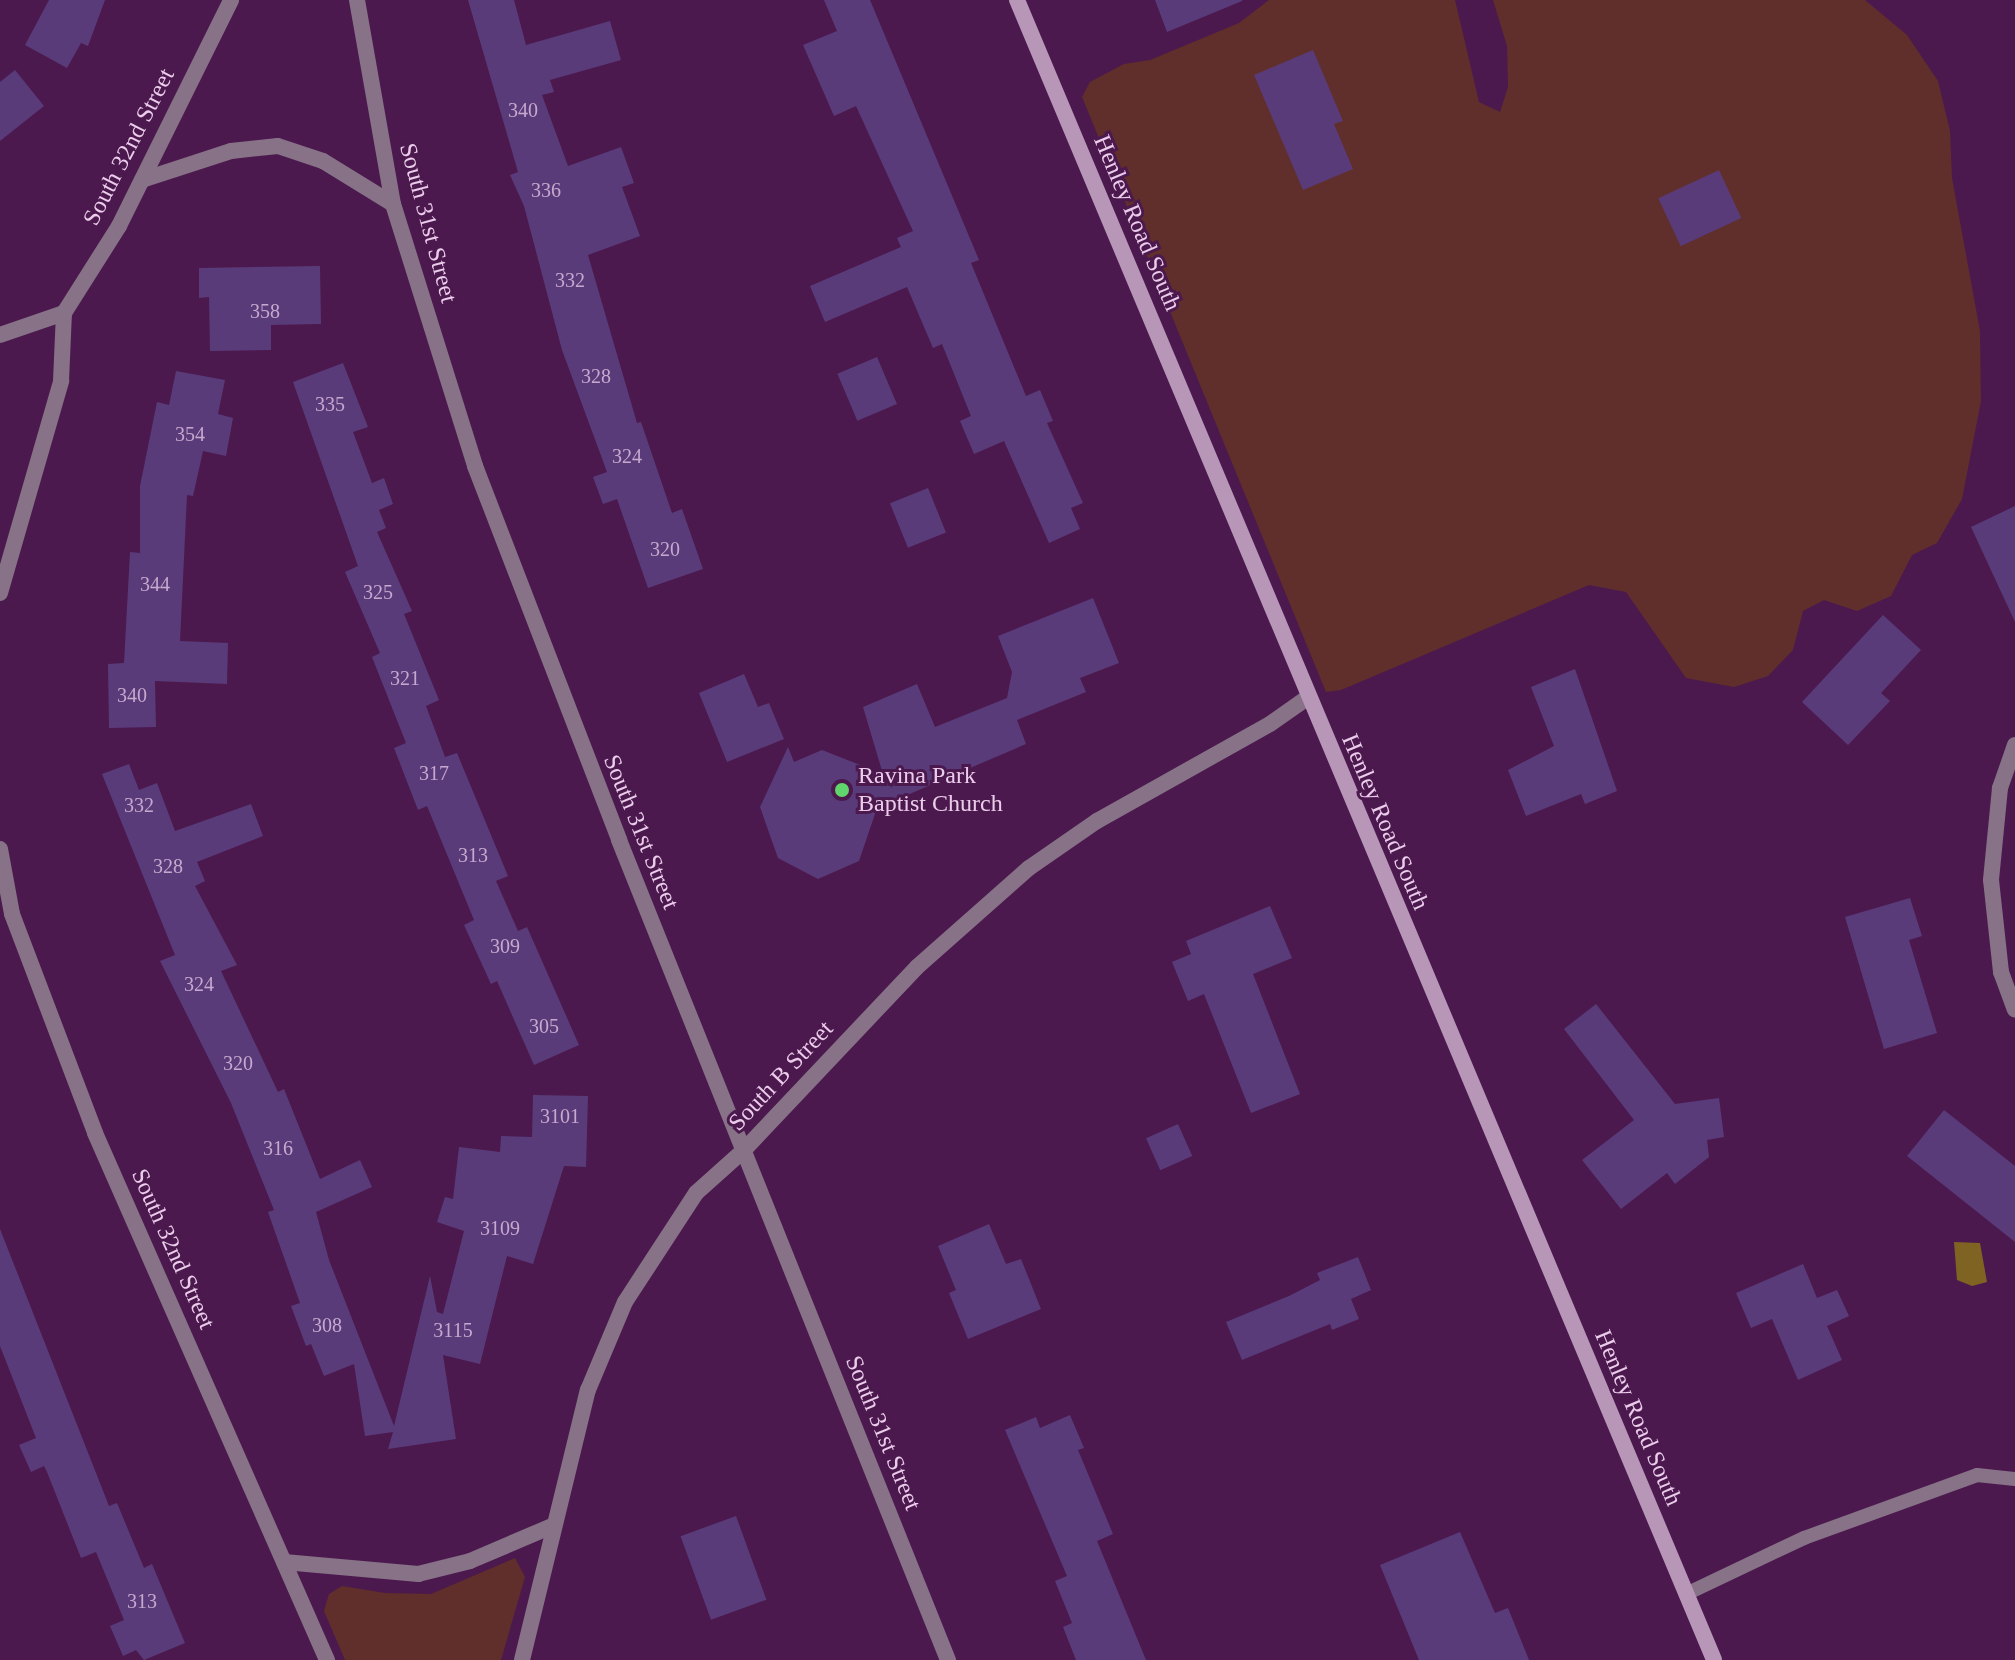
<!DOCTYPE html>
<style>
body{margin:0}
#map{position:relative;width:2015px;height:1660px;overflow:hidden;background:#4b194e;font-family:Georgia,serif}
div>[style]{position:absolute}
.green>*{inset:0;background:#602e2b}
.water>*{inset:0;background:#7e6322}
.building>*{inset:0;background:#5a3b79;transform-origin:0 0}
.lane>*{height:14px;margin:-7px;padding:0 7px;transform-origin:7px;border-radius:7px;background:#877287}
.street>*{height:16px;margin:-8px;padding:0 8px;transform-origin:8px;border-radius:8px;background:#877287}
.secondary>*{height:16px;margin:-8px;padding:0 8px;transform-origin:8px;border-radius:8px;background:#b796b8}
.dots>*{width:22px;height:22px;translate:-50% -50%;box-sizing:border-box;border:4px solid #4b194e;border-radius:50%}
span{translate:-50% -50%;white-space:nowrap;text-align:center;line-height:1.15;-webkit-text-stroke:6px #4b194e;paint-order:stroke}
.number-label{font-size:20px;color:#c7a8ce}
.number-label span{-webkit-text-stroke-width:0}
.street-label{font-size:24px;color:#ebcdeb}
.poi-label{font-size:24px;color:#ebcdeb}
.left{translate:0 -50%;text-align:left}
</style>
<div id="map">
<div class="green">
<div style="clip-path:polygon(1269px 0,1455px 0,1479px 102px,1500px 112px,1508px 87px,1507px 46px,1493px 0,1865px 0,1907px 35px,1938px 81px,1950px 131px,1952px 178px,1980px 331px,1981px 401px,1962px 499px,1937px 543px,1912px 555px,1891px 596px,1857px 611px,1824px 600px,1803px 611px,1793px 650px,1768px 676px,1734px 687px,1686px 678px,1626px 592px,1589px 585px,1341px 690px,1326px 692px,1082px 97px,1090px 82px,1124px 64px,1150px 60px,1239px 23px)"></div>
<div style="clip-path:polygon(515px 1558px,525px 1577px,501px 1660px,345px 1660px,324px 1611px,329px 1594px,342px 1586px,385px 1593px,431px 1594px)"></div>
</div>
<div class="water">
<div style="clip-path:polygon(1954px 1242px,1980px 1243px,1987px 1282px,1972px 1286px,1957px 1280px)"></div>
</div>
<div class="building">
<div style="clip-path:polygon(49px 0,105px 0,88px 46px,81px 43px,67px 68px,25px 45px)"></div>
<div style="clip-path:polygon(468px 0,514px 0,526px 45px,610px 21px,621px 60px,550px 80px,554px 92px,542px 95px,568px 166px,621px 147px,634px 183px,622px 187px,640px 236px,588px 255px,637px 423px,641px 422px,672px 513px,682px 509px,703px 569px,648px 588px,617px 499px,603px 504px,593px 477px,607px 472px,562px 350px,524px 206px,510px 175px,518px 172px)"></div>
<div style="clip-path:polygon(824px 0,870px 0,979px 260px,971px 263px,1026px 396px,1040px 390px,1053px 421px,1047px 423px,1083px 503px,1071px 508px,1080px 529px,1049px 543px,1004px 441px,974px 454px,960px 421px,971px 416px,942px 344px,933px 348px,907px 287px,825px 322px,810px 286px,901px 247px,897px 238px,913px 231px,856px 106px,834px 116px,803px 45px,837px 31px)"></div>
<div style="clip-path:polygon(1155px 0,1242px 0,1242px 1px,1167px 32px)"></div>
<div style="clip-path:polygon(1313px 50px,1343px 121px,1334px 124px,1353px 169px,1303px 190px,1254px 75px)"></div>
<div style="clip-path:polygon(15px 70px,44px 106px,0 141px,0 82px)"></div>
<div style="left:1719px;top:170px;width:53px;height:67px;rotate:65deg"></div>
<div style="clip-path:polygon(320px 266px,321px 324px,271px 325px,271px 350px,210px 351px,209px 297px,199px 298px,199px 268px)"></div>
<div style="left:877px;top:357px;width:51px;height:43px;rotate:67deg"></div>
<div style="clip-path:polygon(343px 363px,368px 427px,353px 432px,372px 483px,384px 478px,393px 504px,379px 510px,386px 528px,377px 532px,412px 611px,404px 614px,439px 700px,426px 706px,445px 757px,457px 753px,508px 876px,496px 881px,518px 931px,527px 927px,579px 1045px,534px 1065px,497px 981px,491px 984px,464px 925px,474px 920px,427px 806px,418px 810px,394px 748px,406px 743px,372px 657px,380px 653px,345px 572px,358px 566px,293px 382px)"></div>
<div style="clip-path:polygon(176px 371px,225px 380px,218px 414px,233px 418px,226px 456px,203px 451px,193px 496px,187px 495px,180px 641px,228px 643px,227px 684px,155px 681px,156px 727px,109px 728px,108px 664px,124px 663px,130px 552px,140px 553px,140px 486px,157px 402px,169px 405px)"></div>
<div style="left:928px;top:488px;width:48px;height:41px;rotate:68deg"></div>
<div style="clip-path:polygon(2015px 506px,2015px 622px,1971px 527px)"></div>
<div style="clip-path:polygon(1093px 598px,1119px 663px,1080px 678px,1086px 692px,1017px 720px,1026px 744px,877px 808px,859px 861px,818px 879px,778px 858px,760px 807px,788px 747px,794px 762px,822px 750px,883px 774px,863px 707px,917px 684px,935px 727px,1007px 698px,1012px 672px,998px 636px)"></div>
<div style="clip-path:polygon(1883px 615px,1921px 650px,1881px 693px,1890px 701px,1848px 745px,1802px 702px)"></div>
<div style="clip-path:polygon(1575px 669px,1617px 791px,1585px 804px,1581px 794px,1526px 816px,1508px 770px,1554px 746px,1531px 687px)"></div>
<div style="clip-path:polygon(744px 674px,758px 707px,769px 703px,784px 739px,727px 762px,699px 693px)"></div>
<div style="clip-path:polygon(129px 764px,139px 790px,157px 783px,175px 831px,251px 804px,263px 836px,197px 862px,205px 881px,195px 886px,237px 965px,221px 971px,278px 1092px,284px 1089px,320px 1179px,360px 1160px,372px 1187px,316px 1212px,329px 1260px,394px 1426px,430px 1276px,437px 1312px,443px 1314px,464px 1231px,437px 1222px,445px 1197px,453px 1199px,459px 1147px,500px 1152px,501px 1136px,532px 1137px,533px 1095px,588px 1096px,586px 1167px,564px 1166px,533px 1264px,507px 1256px,480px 1364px,443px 1355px,456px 1439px,388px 1449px,393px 1432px,365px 1436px,354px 1364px,324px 1376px,311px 1344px,306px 1346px,291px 1306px,300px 1303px,268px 1212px,274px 1210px,231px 1103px,160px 961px,175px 955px,102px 774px)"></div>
<div style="clip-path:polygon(1910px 898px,1922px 936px,1909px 940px,1937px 1033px,1884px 1049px,1845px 917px)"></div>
<div style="clip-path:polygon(1270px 906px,1292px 958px,1253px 974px,1300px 1094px,1251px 1113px,1204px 994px,1188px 1001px,1172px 962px,1191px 954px,1186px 941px)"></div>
<div style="clip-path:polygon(1596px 1004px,1675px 1104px,1719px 1098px,1724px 1137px,1707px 1140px,1709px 1157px,1675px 1184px,1667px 1173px,1621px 1209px,1582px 1160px,1634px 1120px,1564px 1029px)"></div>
<div style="clip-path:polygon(1944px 1110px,2015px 1166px,2015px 1242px,1907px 1156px)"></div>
<div style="left:1178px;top:1124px;width:35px;height:35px;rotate:66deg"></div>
<div style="clip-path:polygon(989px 1224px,1006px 1264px,1021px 1259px,1041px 1309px,968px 1339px,949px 1293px,956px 1290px,938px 1246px)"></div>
<div style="clip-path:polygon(0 1229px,109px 1506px,117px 1503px,144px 1568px,152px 1564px,185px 1643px,144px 1660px,136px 1650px,123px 1656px,110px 1626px,124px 1620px,96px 1552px,81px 1558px,47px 1472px,44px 1466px,31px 1472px,19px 1445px,36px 1438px,0 1346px)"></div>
<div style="clip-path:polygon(1358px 1257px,1371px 1290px,1351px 1299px,1359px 1319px,1332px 1330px,1330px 1324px,1242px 1360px,1226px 1322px,1289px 1296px,1320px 1280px,1317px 1273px)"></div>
<div style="clip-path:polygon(1803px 1264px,1817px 1298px,1837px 1290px,1849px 1316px,1827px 1326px,1842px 1360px,1798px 1380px,1772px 1319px,1751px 1328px,1736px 1293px)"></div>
<div style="clip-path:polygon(1070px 1415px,1084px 1448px,1078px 1450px,1113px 1534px,1097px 1541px,1146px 1660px,1076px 1660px,1063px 1627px,1072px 1623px,1055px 1581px,1067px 1576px,1005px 1430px,1036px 1417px,1040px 1428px)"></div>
<div style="left:736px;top:1516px;width:89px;height:59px;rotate:70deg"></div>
<div style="clip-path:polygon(1460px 1532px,1495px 1613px,1508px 1608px,1529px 1660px,1419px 1660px,1380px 1565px)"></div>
</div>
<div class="lane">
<div style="left:1686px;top:1594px;width:131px;rotate:-25.4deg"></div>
<div style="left:1804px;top:1538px;width:184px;rotate:-20deg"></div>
<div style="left:1977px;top:1475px;width:38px;rotate:6deg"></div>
</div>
<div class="street">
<div style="left:357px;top:0;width:207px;rotate:80deg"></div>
<div style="left:393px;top:204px;width:275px;rotate:72.6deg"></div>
<div style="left:475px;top:466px;width:401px;rotate:68.9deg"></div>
<div style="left:619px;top:840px;width:884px;rotate:68.14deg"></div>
<div style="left:142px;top:180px;width:94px;rotate:-18deg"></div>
<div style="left:231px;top:151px;width:47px;rotate:-6.1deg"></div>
<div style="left:278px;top:146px;width:47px;rotate:18.4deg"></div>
<div style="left:323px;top:161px;width:82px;rotate:31.6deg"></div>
<div style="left:0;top:335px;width:68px;rotate:-19deg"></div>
<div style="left:0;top:593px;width:221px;rotate:-73.9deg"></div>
<div style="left:61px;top:381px;width:68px;rotate:-87.5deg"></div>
<div style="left:64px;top:313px;width:103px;rotate:-57.7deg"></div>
<div style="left:119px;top:226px;width:252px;rotate:-63.6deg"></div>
<div style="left:2015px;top:745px;width:46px;rotate:109.2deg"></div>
<div style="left:2000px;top:788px;width:92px;rotate:95.6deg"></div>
<div style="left:1991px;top:880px;width:93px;rotate:83.8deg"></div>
<div style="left:2001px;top:972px;width:40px;rotate:69.8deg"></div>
<div style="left:0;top:849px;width:66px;rotate:79.5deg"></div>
<div style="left:12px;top:914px;width:234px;rotate:69.2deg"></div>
<div style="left:95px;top:1133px;width:576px;rotate:66.24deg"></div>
<div style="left:284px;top:1562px;width:135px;rotate:5.1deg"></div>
<div style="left:418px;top:1574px;width:54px;rotate:-14deg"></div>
<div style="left:470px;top:1561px;width:89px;rotate:-23.1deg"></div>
<div style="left:522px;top:1660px;width:278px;rotate:-76.3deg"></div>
<div style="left:588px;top:1390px;width:95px;rotate:-67.2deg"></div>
<div style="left:625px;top:1302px;width:130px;rotate:-56.9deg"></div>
<div style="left:696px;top:1193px;width:63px;rotate:-41.8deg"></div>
<div style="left:743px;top:1151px;width:253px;rotate:-46.6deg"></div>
<div style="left:917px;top:967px;width:149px;rotate:-41.5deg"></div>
<div style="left:1029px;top:868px;width:83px;rotate:-34.7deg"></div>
<div style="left:1097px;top:821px;width:198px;rotate:-29.3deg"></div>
<div style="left:1270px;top:724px;width:45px;rotate:-35.1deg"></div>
</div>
<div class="secondary">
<div style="left:1017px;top:0;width:1800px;rotate:67.22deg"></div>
</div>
<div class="dots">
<div style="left:842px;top:790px;background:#60d56b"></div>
</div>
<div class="number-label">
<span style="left:523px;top:110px">340</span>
<span style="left:546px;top:190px">336</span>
<span style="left:570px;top:280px">332</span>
<span style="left:265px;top:311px">358</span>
<span style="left:596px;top:376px">328</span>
<span style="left:330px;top:404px">335</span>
<span style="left:190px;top:434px">354</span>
<span style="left:627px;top:456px">324</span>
<span style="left:665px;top:549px">320</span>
<span style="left:155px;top:584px">344</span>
<span style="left:378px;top:592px">325</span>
<span style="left:405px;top:678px">321</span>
<span style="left:132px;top:695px">340</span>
<span style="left:434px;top:773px">317</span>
<span style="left:139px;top:805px">332</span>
<span style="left:473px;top:855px">313</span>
<span style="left:168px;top:866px">328</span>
<span style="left:505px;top:946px">309</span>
<span style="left:199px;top:984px">324</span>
<span style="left:544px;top:1026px">305</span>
<span style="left:238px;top:1063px">320</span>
<span style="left:560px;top:1116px">3101</span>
<span style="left:278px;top:1148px">316</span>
<span style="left:500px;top:1228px">3109</span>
<span style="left:327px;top:1325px">308</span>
<span style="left:453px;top:1330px">3115</span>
<span style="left:142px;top:1601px">313</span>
</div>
<div class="street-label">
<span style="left:129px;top:147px;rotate:-63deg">South 32nd Street</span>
<span style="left:428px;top:223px;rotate:75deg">South 31st Street</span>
<span style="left:1137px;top:223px;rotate:67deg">Henley Road South</span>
<span style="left:1385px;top:822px;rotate:67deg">Henley Road South</span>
<span style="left:641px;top:832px;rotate:68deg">South 31st Street</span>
<span style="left:781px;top:1076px;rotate:-47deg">South B Street</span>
<span style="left:173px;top:1249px;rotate:66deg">South 32nd Street</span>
<span style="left:1638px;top:1418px;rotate:67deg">Henley Road South</span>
<span style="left:883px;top:1433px;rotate:68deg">South 31st Street</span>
</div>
<div class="poi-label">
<span class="left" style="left:858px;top:790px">Ravina Park<br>Baptist Church</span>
</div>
</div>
